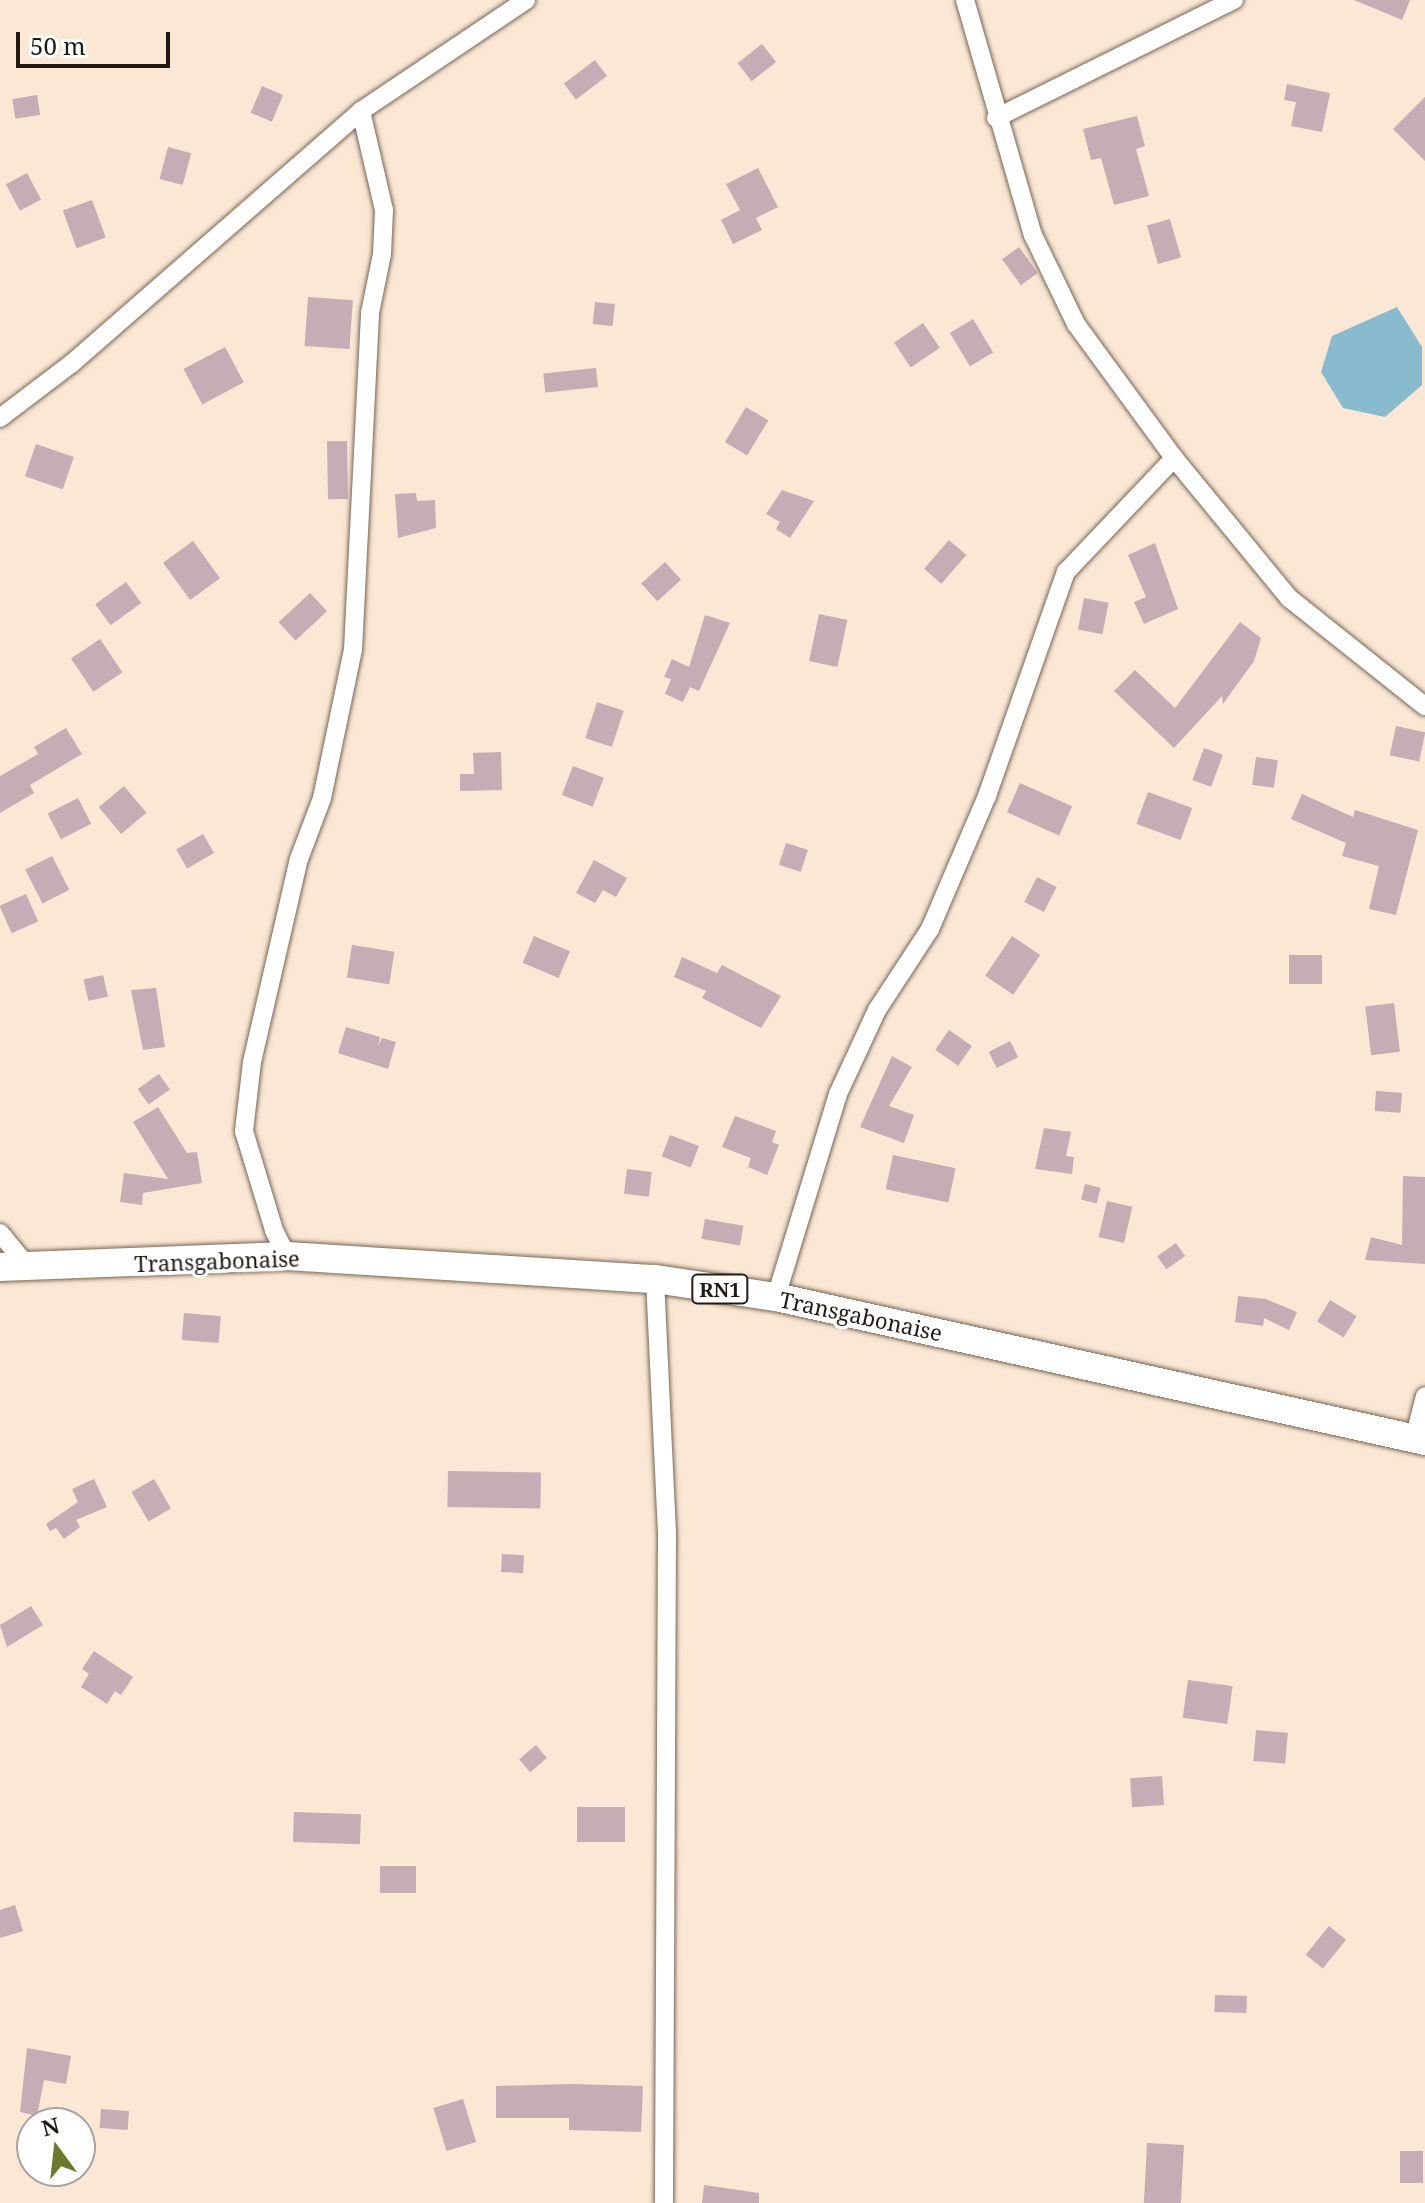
<!DOCTYPE html>
<style>
body{margin:0}
#map{position:relative;width:1425px;height:2203px;overflow:hidden;background:#fae7d4;font-family:"Noto Serif",serif}
div>[style]{position:absolute}
.water>*{inset:0;background:#89bbcf}
.building>*{inset:0;background:#c6acb5;transform-origin:0 0}
.roads{filter:drop-shadow(0 0 2px #776656) drop-shadow(0 0 2px #776656)}
.minor>*{height:18px;margin:-9px;padding:0 9px;transform-origin:9px;border-radius:9px;background:#fff}
.trunk>*{height:28px;margin:-14px;padding:0 14px;transform-origin:14px;border-radius:14px;background:#fff}
span{translate:-50% -50%;white-space:nowrap;text-align:center;line-height:1.15;-webkit-text-stroke:7px #fff;paint-order:stroke}
.shield-label span{padding:2px 6px;background:#fff;border:2px solid;border-radius:6px;-webkit-text-stroke-width:0}
.shield-label{font-size:20px;color:#211a14;font-weight:700}
.street-label{font-size:22px;color:#211a14}
.north{position:absolute;left:16px;top:2107px;width:80px;height:80px;box-sizing:border-box;background:#fff;border:2px solid #a6a3a1;border-radius:50%;rotate:345deg;font-size:22px;font-weight:700;line-height:32px;text-align:center;color:#211a14}
.north::after{content:'';display:block;margin:auto;width:28px;height:36px;background:#697b2a;clip-path:polygon(50% 0,100% 100%,50% 72%,0 100%)}
.scale{position:absolute;left:16px;top:32px;width:154px;height:36px;box-sizing:border-box;border:4px solid #211a14;border-top:0;padding-left:10px;font-size:24px;line-height:28px;white-space:nowrap;color:#211a14;-webkit-text-stroke:6px #fff;paint-order:stroke}
</style>
<div id="map">
<div class="water">
<div style="clip-path:polygon(1397px 307px,1422px 347px,1422px 385px,1385px 417px,1343px 408px,1321px 372px,1332px 336px)"></div>
</div>
<div class="building">
<div style="clip-path:polygon(1354px 0,1410px 0,1402px 20px)"></div>
<div style="left:762px;top:44px;width:23px;height:31px;rotate:52deg"></div>
<div style="left:595px;top:60px;width:20px;height:39px;rotate:53deg"></div>
<div style="clip-path:polygon(1287px 84px,1330px 93px,1322px 132px,1291px 126px,1296px 102px,1284px 100px)"></div>
<div style="left:262px;top:86px;width:23px;height:29px;rotate:23deg"></div>
<div style="left:37px;top:95px;width:20px;height:25px;rotate:81deg"></div>
<div style="clip-path:polygon(1425px 97px,1425px 161px,1393px 129px)"></div>
<div style="clip-path:polygon(1137px 116px,1145px 146px,1136px 149px,1149px 196px,1114px 205px,1101px 158px,1091px 160px,1083px 129px)"></div>
<div style="left:168px;top:147px;width:24px;height:33px;rotate:15deg"></div>
<div style="clip-path:polygon(758px 168px,778px 207px,756px 218px,762px 230px,733px 244px,721px 220px,740px 210px,726px 184px)"></div>
<div style="left:27px;top:173px;width:30px;height:24px;rotate:62deg"></div>
<div style="left:92px;top:200px;width:40px;height:31px;rotate:70deg"></div>
<div style="left:1170px;top:219px;width:40px;height:24px;rotate:74deg"></div>
<div style="left:1019px;top:247px;width:32px;height:21px;rotate:54deg"></div>
<div style="left:308px;top:297px;width:45px;height:49px;rotate:4deg"></div>
<div style="left:595px;top:302px;width:20px;height:22px;rotate:6deg"></div>
<div style="left:973px;top:319px;width:39px;height:27px;rotate:59deg"></div>
<div style="left:923px;top:323px;width:30px;height:35px;rotate:56deg"></div>
<div style="left:225px;top:347px;width:40px;height:47px;rotate:62deg"></div>
<div style="left:596px;top:368px;width:19px;height:53px;rotate:84deg"></div>
<div style="left:746px;top:407px;width:26px;height:41px;rotate:31deg"></div>
<div style="left:347px;top:441px;width:58px;height:20px;rotate:89deg"></div>
<div style="left:36px;top:444px;width:40px;height:34px;rotate:19deg"></div>
<div style="clip-path:polygon(782px 490px,814px 501px,790px 538px,776px 529px,780px 522px,766px 514px)"></div>
<div style="clip-path:polygon(416px 493px,417px 501px,435px 500px,436px 528px,398px 538px,395px 494px)"></div>
<div style="left:949px;top:540px;width:23px;height:38px;rotate:41deg"></div>
<div style="left:193px;top:541px;width:46px;height:37px;rotate:54deg"></div>
<div style="clip-path:polygon(1155px 543px,1178px 609px,1144px 624px,1134px 602px,1146px 597px,1128px 555px)"></div>
<div style="left:665px;top:562px;width:24px;height:32px;rotate:48deg"></div>
<div style="left:126px;top:582px;width:26px;height:38px;rotate:54deg"></div>
<div style="left:310px;top:593px;width:25px;height:43px;rotate:47deg"></div>
<div style="left:1084px;top:598px;width:25px;height:32px;rotate:11deg"></div>
<div style="left:819px;top:614px;width:29px;height:48px;rotate:12deg"></div>
<div style="clip-path:polygon(705px 615px,730px 623px,699px 691px,690px 687px,683px 702px,665px 694px,671px 679px,664px 677px,672px 659px,689px 667px)"></div>
<div style="clip-path:polygon(1240px 622px,1261px 638px,1254px 661px,1223px 704px,1222px 696px,1174px 748px,1114px 691px,1135px 670px,1175px 708px)"></div>
<div style="left:100px;top:639px;width:40px;height:35px;rotate:56deg"></div>
<div style="left:597px;top:702px;width:28px;height:38px;rotate:18deg"></div>
<div style="left:1396px;top:726px;width:30px;height:30px;rotate:12deg"></div>
<div style="clip-path:polygon(66px 728px,82px 754px,30px 785px,34px 793px,0 813px,0 776px,38px 754px,34px 747px)"></div>
<div style="left:1204px;top:748px;width:20px;height:34px;rotate:20deg"></div>
<div style="clip-path:polygon(501px 752px,502px 790px,460px 791px,460px 774px,474px 774px,473px 753px)"></div>
<div style="left:1256px;top:757px;width:22px;height:28px;rotate:8deg"></div>
<div style="left:573px;top:766px;width:33px;height:31px;rotate:21deg"></div>
<div style="left:1020px;top:783px;width:57px;height:32px;rotate:24deg"></div>
<div style="left:124px;top:786px;width:35px;height:33px;rotate:50deg"></div>
<div style="left:1148px;top:792px;width:47px;height:34px;rotate:20deg"></div>
<div style="clip-path:polygon(1302px 794px,1353px 817px,1355px 810px,1418px 830px,1396px 915px,1369px 909px,1379px 866px,1342px 856px,1346px 843px,1291px 819px)"></div>
<div style="left:78px;top:798px;width:29px;height:34px;rotate:63deg"></div>
<div style="left:203px;top:834px;width:22px;height:31px;rotate:60deg"></div>
<div style="left:786px;top:843px;width:23px;height:23px;rotate:18deg"></div>
<div style="left:52px;top:856px;width:38px;height:30px;rotate:63deg"></div>
<div style="clip-path:polygon(594px 860px,627px 878px,616px 897px,603px 890px,595px 903px,576px 893px)"></div>
<div style="left:1037px;top:877px;width:22px;height:28px;rotate:27deg"></div>
<div style="left:26px;top:894px;width:30px;height:29px;rotate:66deg"></div>
<div style="left:534px;top:936px;width:39px;height:29px;rotate:23deg"></div>
<div style="left:1012px;top:936px;width:34px;height:48px;rotate:34deg"></div>
<div style="left:352px;top:945px;width:43px;height:33px;rotate:9deg"></div>
<div style="left:1289px;top:955px;width:33px;height:29px"></div>
<div style="clip-path:polygon(682px 957px,717px 973px,722px 965px,781px 996px,761px 1028px,702px 998px,706px 991px,674px 977px)"></div>
<div style="left:103px;top:975px;width:22px;height:20px;rotate:77deg"></div>
<div style="clip-path:polygon(156px 988px,165px 1047px,143px 1050px,131px 990px)"></div>
<div style="left:1394px;top:1003px;width:49px;height:29px;rotate:83deg"></div>
<div style="clip-path:polygon(346px 1027px,380px 1037px,378px 1046px,382px 1038px,396px 1042px,388px 1069px,338px 1053px)"></div>
<div style="left:949px;top:1030px;width:28px;height:24px;rotate:35deg"></div>
<div style="left:1010px;top:1041px;width:18px;height:24px;rotate:63deg"></div>
<div style="clip-path:polygon(892px 1056px,912px 1067px,889px 1106px,914px 1115px,904px 1143px,860px 1127px)"></div>
<div style="left:159px;top:1074px;width:19px;height:26px;rotate:55deg"></div>
<div style="left:1376px;top:1091px;width:26px;height:20px;rotate:4deg"></div>
<div style="clip-path:polygon(158px 1107px,187px 1153px,197px 1152px,202px 1183px,143px 1193px,142px 1205px,120px 1202px,124px 1173px,168px 1179px,133px 1122px)"></div>
<div style="clip-path:polygon(735px 1116px,776px 1131px,772px 1142px,779px 1145px,767px 1175px,748px 1167px,751px 1158px,722px 1147px)"></div>
<div style="clip-path:polygon(1044px 1128px,1071px 1132px,1066px 1156px,1074px 1157px,1072px 1174px,1035px 1169px)"></div>
<div style="left:670px;top:1135px;width:31px;height:23px;rotate:21deg"></div>
<div style="left:893px;top:1155px;width:64px;height:35px;rotate:12deg"></div>
<div style="left:627px;top:1169px;width:25px;height:25px;rotate:7deg"></div>
<div style="clip-path:polygon(1403px 1176px,1425px 1177px,1425px 1264px,1365px 1260px,1371px 1237px,1402px 1245px)"></div>
<div style="left:1085px;top:1184px;width:16px;height:16px;rotate:14deg"></div>
<div style="left:1107px;top:1201px;width:26px;height:37px;rotate:13deg"></div>
<div style="left:705px;top:1219px;width:39px;height:20px;rotate:10deg"></div>
<div style="left:1176px;top:1243px;width:16px;height:23px;rotate:55deg"></div>
<div style="clip-path:polygon(1238px 1296px,1266px 1299px,1297px 1312px,1289px 1330px,1264px 1318px,1263px 1326px,1235px 1322px)"></div>
<div style="left:1330px;top:1300px;width:31px;height:25px;rotate:31deg"></div>
<div style="left:184px;top:1313px;width:37px;height:27px;rotate:5deg"></div>
<div style="left:448px;top:1471px;width:93px;height:36px;rotate:1deg"></div>
<div style="clip-path:polygon(94px 1479px,107px 1507px,76px 1520px,80px 1527px,64px 1539px,56px 1528px,50px 1531px,46px 1524px,78px 1502px,72px 1489px)"></div>
<div style="left:154px;top:1479px;width:34px;height:26px;rotate:60deg"></div>
<div style="left:502px;top:1554px;width:22px;height:18px;rotate:3deg"></div>
<div style="clip-path:polygon(31px 1606px,43px 1625px,7px 1647px,0 1625px)"></div>
<div style="clip-path:polygon(94px 1651px,133px 1677px,121px 1695px,115px 1691px,107px 1704px,81px 1687px,89px 1674px,82px 1669px)"></div>
<div style="left:1188px;top:1680px;width:45px;height:38px;rotate:8deg"></div>
<div style="left:1256px;top:1730px;width:32px;height:31px;rotate:5deg"></div>
<div style="left:536px;top:1745px;width:17px;height:22px;rotate:50deg"></div>
<div style="left:1162px;top:1776px;width:29px;height:32px;rotate:86deg"></div>
<div style="left:625px;top:1807px;width:35px;height:48px;rotate:90deg"></div>
<div style="left:294px;top:1812px;width:67px;height:30px;rotate:2deg"></div>
<div style="left:380px;top:1866px;width:36px;height:27px"></div>
<div style="clip-path:polygon(15px 1905px,23px 1931px,0 1938px,0 1910px)"></div>
<div style="left:1329px;top:1926px;width:22px;height:37px;rotate:39deg"></div>
<div style="left:1215px;top:1995px;width:32px;height:17px;rotate:2deg"></div>
<div style="clip-path:polygon(27px 2048px,71px 2056px,66px 2084px,44px 2080px,37px 2116px,20px 2112px)"></div>
<div style="clip-path:polygon(570px 2084px,643px 2086px,641px 2132px,569px 2130px,569px 2118px,496px 2118px,496px 2086px)"></div>
<div style="left:463px;top:2099px;width:45px;height:31px;rotate:73deg"></div>
<div style="left:101px;top:2109px;width:28px;height:19px;rotate:4deg"></div>
<div style="left:1147px;top:2143px;width:37px;height:60px;rotate:3deg"></div>
<div style="left:1400px;top:2151px;width:23px;height:32px"></div>
<div style="clip-path:polygon(704px 2185px,759px 2193px,759px 2203px,702px 2203px)"></div>
</div>
<div class="roads">
<div class="minor">
<div style="left:965px;top:0;width:245px;rotate:73.9deg"></div>
<div style="left:1033px;top:235px;width:99px;rotate:64.2deg"></div>
<div style="left:1076px;top:324px;width:166px;rotate:53.8deg"></div>
<div style="left:1174px;top:458px;width:181px;rotate:50.6deg"></div>
<div style="left:1289px;top:598px;width:174px;rotate:38.5deg"></div>
<div style="left:996px;top:118px;width:266px;rotate:-26.4deg"></div>
<div style="left:0;top:418px;width:89px;rotate:-37.3deg"></div>
<div style="left:71px;top:364px;width:385px;rotate:-41.1deg"></div>
<div style="left:361px;top:111px;width:199px;rotate:-33.9deg"></div>
<div style="left:0;top:1233px;width:44px;rotate:50.5deg"></div>
<div style="left:287px;top:1256px;width:29px;rotate:-117deg"></div>
<div style="left:274px;top:1230px;width:103px;rotate:-106.9deg"></div>
<div style="left:244px;top:1131px;width:69px;rotate:-83.4deg"></div>
<div style="left:252px;top:1062px;width:208px;rotate:-77deg"></div>
<div style="left:299px;top:859px;width:65px;rotate:-69.3deg"></div>
<div style="left:322px;top:798px;width:151px;rotate:-78.2deg"></div>
<div style="left:353px;top:650px;width:337px;rotate:-87.1deg"></div>
<div style="left:370px;top:313px;width:60px;rotate:-78.5deg"></div>
<div style="left:382px;top:254px;width:44px;rotate:-87.4deg"></div>
<div style="left:384px;top:210px;width:102px;rotate:-103.1deg"></div>
<div style="left:655px;top:1279px;width:253px;rotate:87.3deg"></div>
<div style="left:667px;top:1532px;width:671px;rotate:90.26deg"></div>
<div style="left:776px;top:1297px;width:212px;rotate:-73deg"></div>
<div style="left:838px;top:1094px;width:93px;rotate:-65.1deg"></div>
<div style="left:877px;top:1010px;width:97px;rotate:-56.8deg"></div>
<div style="left:930px;top:929px;width:145px;rotate:-66.8deg"></div>
<div style="left:987px;top:796px;width:238px;rotate:-70.6deg"></div>
<div style="left:1066px;top:572px;width:157px;rotate:-46.5deg"></div>
<div style="left:1414px;top:1439px;width:44px;rotate:-75.7deg"></div>
</div>
<div class="trunk">
<div style="left:0;top:1267px;width:287px;rotate:-2.2deg"></div>
<div style="left:287px;top:1256px;width:369px;rotate:3.6deg"></div>
<div style="left:655px;top:1279px;width:122px;rotate:8.5deg"></div>
<div style="left:776px;top:1297px;width:665px;rotate:12.51deg"></div>
</div>
</div>
<div class="shield-label">
<span style="left:720px;top:1289px">RN1</span>
</div>
<div class="street-label">
<span style="left:217px;top:1261px;rotate:-2deg">Transgabonaise</span>
<span style="left:861px;top:1316px;rotate:12deg">Transgabonaise</span>
</div>
<div class="north">N</div>
<div class="scale">50 m</div>
</div>
